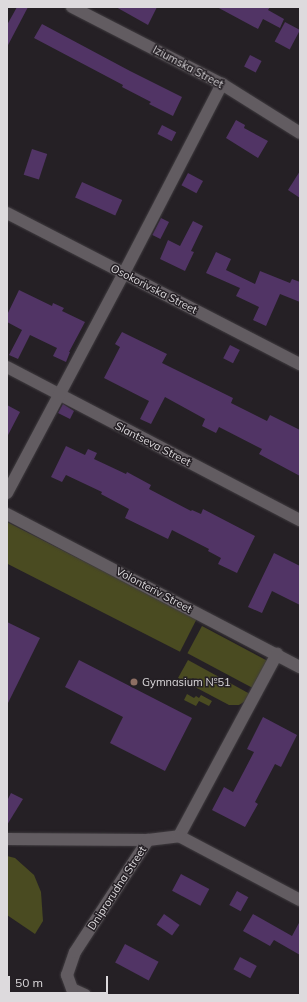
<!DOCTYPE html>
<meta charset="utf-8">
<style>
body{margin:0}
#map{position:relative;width:307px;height:1002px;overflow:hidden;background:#252025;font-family:Mulish,sans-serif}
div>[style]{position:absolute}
.green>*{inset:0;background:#4a4b21;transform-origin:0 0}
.building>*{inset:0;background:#513465;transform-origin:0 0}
.roads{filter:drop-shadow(0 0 1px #403c40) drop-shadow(0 0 1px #403c40)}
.minor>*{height:12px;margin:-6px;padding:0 6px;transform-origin:6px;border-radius:6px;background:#625c61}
.dots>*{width:11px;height:11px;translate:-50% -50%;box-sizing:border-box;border:2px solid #252025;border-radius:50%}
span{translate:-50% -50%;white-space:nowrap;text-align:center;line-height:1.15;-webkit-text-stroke:3px #252025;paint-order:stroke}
.street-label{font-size:11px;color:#dddadd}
.poi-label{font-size:11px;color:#dddadd}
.left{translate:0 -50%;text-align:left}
.frame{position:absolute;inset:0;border:8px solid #dddadd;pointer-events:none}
.scale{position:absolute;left:8px;top:976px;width:100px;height:18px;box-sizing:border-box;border:2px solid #dddadd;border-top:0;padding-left:5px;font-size:12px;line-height:14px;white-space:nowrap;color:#dddadd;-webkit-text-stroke:3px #252025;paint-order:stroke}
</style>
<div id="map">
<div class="green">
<div style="left:7px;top:522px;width:213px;height:37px;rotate:27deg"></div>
<div style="left:202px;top:626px;width:76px;height:31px;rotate:28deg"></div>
<div style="clip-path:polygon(188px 660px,250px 694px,247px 700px,239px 705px,229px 705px,178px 678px)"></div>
<div style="clip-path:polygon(187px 694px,194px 698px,196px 696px,199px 698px,201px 695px,212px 701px,209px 706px,199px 701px,196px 706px,184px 700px)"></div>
<div style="clip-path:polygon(7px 856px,15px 858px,34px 875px,41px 892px,43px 921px,35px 934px,7px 915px)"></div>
</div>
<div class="building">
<div style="clip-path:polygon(17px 7px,28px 7px,7px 47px,7px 25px)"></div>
<div style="clip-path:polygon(116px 7px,157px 7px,148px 25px)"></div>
<div style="clip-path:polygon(217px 7px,270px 7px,268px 10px,284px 19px,280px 28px,263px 19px,258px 29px)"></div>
<div style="left:285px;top:22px;width:17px;height:22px;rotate:28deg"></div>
<div style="clip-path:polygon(42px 24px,130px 71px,182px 97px,173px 116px,149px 104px,151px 102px,122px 87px,123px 85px,34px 38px)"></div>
<div style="left:250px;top:55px;width:13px;height:13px;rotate:27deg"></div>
<div style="clip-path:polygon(236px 120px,245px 125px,244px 128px,268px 141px,258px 158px,226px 138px)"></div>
<div style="left:162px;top:125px;width:16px;height:10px;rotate:27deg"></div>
<div style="left:32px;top:149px;width:16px;height:27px;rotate:18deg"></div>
<div style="clip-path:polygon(300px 171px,300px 198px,288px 190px)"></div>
<div style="left:188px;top:173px;width:17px;height:14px;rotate:28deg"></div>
<div style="left:82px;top:182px;width:44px;height:17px;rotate:24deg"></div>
<div style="left:161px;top:218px;width:9px;height:19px;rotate:27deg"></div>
<div style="clip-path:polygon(193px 221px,203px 226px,191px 251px,194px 252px,185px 271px,160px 259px,168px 240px,180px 246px)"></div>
<div style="clip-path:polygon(216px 252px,231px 259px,226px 270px,255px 284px,260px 271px,290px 283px,292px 279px,300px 282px,300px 302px,280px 294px,266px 326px,253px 320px,259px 307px,236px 296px,240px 288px,206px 273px)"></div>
<div style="clip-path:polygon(19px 290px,52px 306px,53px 303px,64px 308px,62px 311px,85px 322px,69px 352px,70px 352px,66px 362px,53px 356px,57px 348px,30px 335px,18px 359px,9px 355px,22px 330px,7px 322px,7px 315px)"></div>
<div style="clip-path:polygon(122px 332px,167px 354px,162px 363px,233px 398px,231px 403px,267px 421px,270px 415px,300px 430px,300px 476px,259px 454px,262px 449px,219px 427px,216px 433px,202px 426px,205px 419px,165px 397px,151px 424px,140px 419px,149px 401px,104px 378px,120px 347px,115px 344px)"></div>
<div style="left:230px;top:345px;width:11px;height:15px;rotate:27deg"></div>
<div style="clip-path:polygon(63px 404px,74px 411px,70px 419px,58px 413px)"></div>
<div style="clip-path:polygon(7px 405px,20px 412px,7px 437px)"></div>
<div style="clip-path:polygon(66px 446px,85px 455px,88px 449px,97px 453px,94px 459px,126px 474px,127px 472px,151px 485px,149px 489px,191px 511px,192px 510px,201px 514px,203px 509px,255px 536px,237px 573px,218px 564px,221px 558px,208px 551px,209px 549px,172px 530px,168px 539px,125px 518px,129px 509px,101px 494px,102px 492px,66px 475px,62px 482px,51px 477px)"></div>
<div style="clip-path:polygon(274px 553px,300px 566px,300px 605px,272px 591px,262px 613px,248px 607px)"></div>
<div style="clip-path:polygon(7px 622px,40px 638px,7px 705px)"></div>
<div style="clip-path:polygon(79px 660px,192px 718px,165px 771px,110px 743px,123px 717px,65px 687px)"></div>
<div style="clip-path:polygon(263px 717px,297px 735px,281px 767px,275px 764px,255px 802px,258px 804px,245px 827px,212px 810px,224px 787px,233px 792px,254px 752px,247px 749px)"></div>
<div style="clip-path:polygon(11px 793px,23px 799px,7px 825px,7px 801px)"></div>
<div style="left:181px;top:874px;width:32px;height:19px;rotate:28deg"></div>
<div style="left:237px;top:891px;width:13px;height:16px;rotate:29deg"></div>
<div style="left:164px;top:914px;width:19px;height:13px;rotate:35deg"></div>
<div style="clip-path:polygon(253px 914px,292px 936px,300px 921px,300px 955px,274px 940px,270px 946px,243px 931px)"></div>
<div style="left:125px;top:944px;width:38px;height:21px;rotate:28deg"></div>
<div style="left:240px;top:957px;width:19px;height:14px;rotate:28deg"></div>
</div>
<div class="roads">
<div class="minor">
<div style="left:72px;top:7px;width:169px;rotate:27.2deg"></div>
<div style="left:222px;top:84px;width:92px;rotate:32.1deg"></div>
<div style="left:7px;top:213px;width:330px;rotate:27.3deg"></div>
<div style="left:7px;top:367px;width:331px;rotate:27.6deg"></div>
<div style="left:7px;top:493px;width:249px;rotate:-62deg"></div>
<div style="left:124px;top:273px;width:213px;rotate:-62.6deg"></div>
<div style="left:7px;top:514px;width:331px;rotate:27.6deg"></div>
<div style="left:179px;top:836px;width:207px;rotate:-61.7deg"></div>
<div style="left:7px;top:839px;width:141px;rotate:0.4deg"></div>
<div style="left:148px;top:840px;width:31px;rotate:-7deg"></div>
<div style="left:179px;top:836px;width:137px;rotate:27.9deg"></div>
<div style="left:85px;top:995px;width:14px;rotate:-155deg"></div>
<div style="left:72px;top:989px;width:15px;rotate:-110deg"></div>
<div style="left:67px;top:975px;width:24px;rotate:-71deg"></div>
<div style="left:75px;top:952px;width:134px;rotate:-56.9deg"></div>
</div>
</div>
<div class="dots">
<div style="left:134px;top:682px;background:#8d6e63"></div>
</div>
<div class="street-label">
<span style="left:188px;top:67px;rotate:28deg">Iziumska Street</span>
<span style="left:154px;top:289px;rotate:27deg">Osokorivska Street</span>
<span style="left:153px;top:444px;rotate:27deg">Slantseva Street</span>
<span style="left:154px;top:590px;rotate:28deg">Volonteriv Street</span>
<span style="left:117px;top:888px;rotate:-57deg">Dniprorudna Street</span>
</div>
<div class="poi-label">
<span class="left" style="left:142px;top:682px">Gymnasium №51</span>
</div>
<div class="frame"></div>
<div class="scale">50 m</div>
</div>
